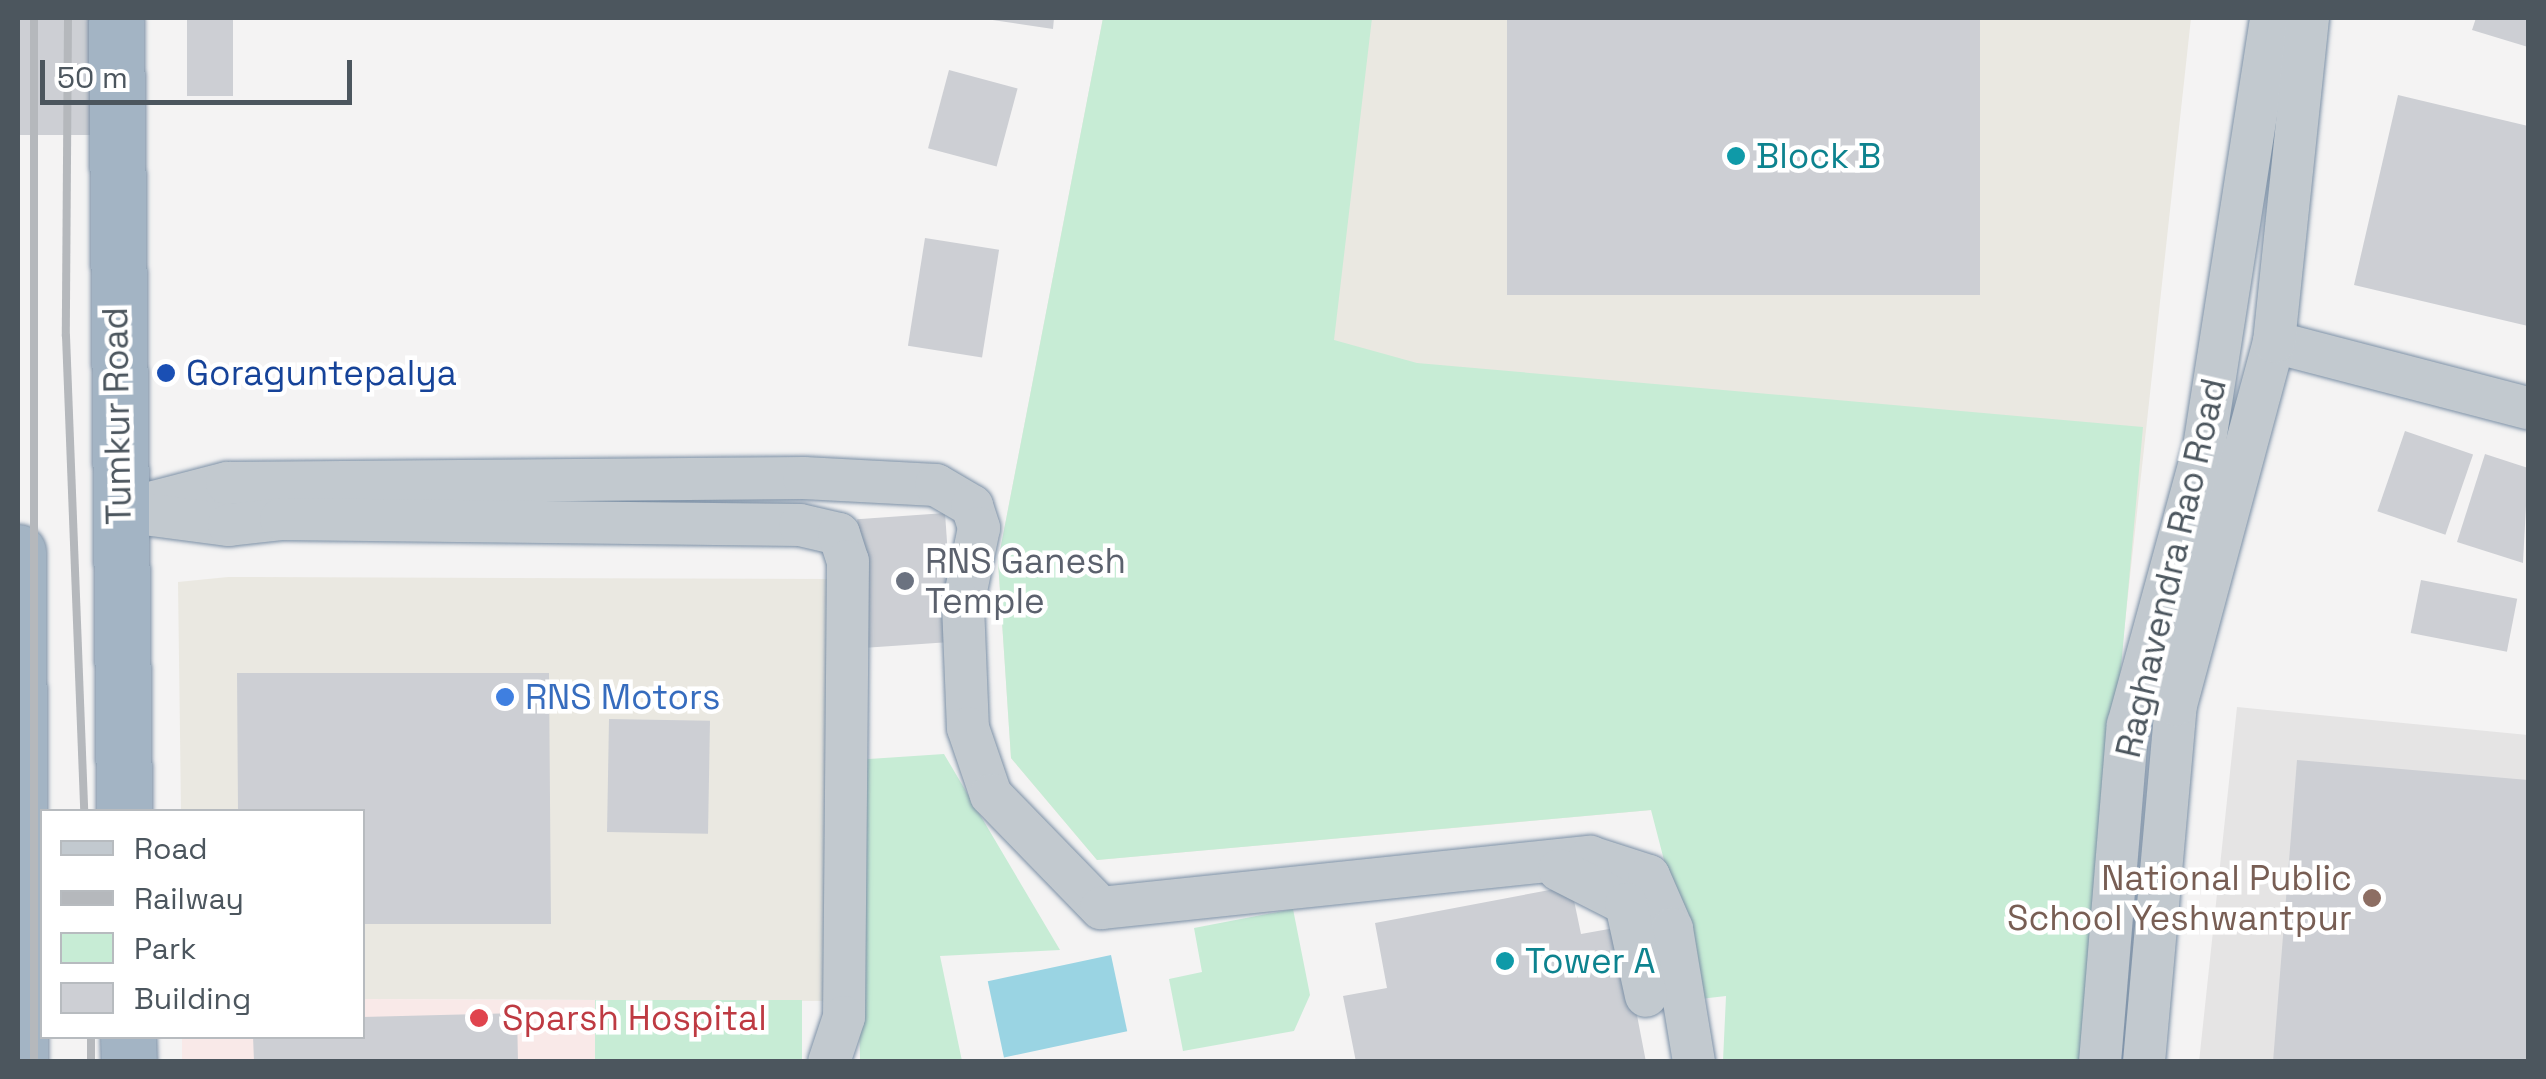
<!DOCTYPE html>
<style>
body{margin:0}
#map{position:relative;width:2546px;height:1079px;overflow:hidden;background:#f4f3f3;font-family:"Space Grotesk",sans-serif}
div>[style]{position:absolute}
.commercial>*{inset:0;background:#eae8e1}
.education>*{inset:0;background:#e5e4e4}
.medical>*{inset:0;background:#f9e9e8}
.green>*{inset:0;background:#c7ecd5;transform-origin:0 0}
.water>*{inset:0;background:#9ad4e3;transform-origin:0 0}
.building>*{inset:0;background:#cdcfd4;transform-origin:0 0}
.roads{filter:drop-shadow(0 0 2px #7c90a6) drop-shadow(0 0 2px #7c90a6)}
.minor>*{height:42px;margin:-21px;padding:0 21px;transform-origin:21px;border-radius:21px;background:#c2c9cf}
.trunk>*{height:55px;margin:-27.5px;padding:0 27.5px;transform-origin:27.5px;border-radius:27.5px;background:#a3b4c4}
.rail>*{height:8px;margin:-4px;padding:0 4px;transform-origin:4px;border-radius:4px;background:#b5b8bc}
.dots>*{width:28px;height:28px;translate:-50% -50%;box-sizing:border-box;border:5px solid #fff;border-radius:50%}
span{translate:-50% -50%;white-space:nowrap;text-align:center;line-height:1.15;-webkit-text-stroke:9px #fff;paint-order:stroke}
.culture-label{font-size:35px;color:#0d838f}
.left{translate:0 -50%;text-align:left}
.transit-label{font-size:35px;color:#164399}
.street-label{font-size:35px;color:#4c565e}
.worship-label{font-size:35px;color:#5b616d}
.shop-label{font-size:35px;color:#366cbe}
.education-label{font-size:35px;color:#785e54}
.right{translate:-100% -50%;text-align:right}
.health-label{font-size:35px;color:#be3a42}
.frame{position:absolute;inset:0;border:20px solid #4c565e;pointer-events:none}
.legend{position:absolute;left:40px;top:809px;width:325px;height:230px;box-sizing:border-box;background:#fff;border:2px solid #b7bbbf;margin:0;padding:12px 18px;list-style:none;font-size:30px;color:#4c565e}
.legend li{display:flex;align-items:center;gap:20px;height:50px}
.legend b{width:50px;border:2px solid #b7bbbf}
.scale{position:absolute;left:40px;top:60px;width:312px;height:45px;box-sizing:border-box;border:5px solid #4c565e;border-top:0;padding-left:12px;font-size:30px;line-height:35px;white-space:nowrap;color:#4c565e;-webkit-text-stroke:8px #fff;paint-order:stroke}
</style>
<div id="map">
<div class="commercial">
<div style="clip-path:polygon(1103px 18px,2191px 18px,2109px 769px,1097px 860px,1011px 758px,998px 561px)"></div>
<div style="clip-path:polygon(228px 577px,828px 579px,838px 1001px,363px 999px,362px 812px,181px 811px,178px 582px)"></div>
</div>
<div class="education">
<div style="clip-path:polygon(2237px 707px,2528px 735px,2528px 1061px,2199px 1062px)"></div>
</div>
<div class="medical">
<div style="clip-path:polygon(363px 999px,595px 1000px,596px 1061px,182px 1062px,182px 1037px,362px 1036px)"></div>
</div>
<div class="green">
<div style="clip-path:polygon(1103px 18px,1372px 18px,1334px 340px,1417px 363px,2143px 427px,2085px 1061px,1723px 1061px,1726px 996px,1700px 999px,1651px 810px,1097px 860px,1011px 758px,998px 561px)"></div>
<div style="clip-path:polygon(944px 754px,1060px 950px,940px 956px,962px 1061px,860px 1060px,854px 760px)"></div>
<div style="clip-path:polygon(1293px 909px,1310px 995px,1294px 1031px,1183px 1051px,1169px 979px,1202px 972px,1194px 928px)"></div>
<div style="left:595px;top:1000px;width:207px;height:61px"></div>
</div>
<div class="water">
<div style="left:1111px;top:955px;width:78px;height:126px;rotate:78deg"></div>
</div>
<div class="building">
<div style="left:18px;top:18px;width:80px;height:117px"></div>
<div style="left:187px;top:18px;width:46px;height:78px"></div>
<div style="clip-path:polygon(979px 18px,1054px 18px,1053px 29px)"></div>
<div style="left:1507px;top:18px;width:473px;height:277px"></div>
<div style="clip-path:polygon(2476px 18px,2528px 18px,2528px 47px,2472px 30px)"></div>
<div style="left:949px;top:70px;width:71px;height:81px;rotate:15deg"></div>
<div style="clip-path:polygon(2398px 95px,2528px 126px,2528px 326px,2354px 285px)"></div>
<div style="left:925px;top:238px;width:75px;height:109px;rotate:9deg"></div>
<div style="left:2405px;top:431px;width:72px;height:85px;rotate:19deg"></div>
<div style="clip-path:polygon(2485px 454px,2528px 468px,2523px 563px,2457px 542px)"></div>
<div style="left:945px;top:513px;width:129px;height:88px;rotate:86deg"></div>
<div style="left:2421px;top:580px;width:98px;height:54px;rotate:11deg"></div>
<div style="clip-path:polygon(237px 673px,549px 673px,551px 924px,362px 924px,362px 812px,238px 812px)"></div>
<div style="left:609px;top:719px;width:101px;height:113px;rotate:1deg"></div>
<div style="clip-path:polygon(2297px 760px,2528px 780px,2528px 1062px,2273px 1062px)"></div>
<div style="clip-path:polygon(1571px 886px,1581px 934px,1620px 927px,1646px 1062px,1356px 1062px,1343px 996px,1387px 988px,1375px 923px)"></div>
<div style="clip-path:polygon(517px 1013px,518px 1062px,254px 1062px,253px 1036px,362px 1036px,362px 1017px)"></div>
</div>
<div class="roads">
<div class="minor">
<div style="left:2274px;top:342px;width:262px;rotate:14.6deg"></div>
<div style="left:119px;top:511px;width:112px;rotate:-14.5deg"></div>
<div style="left:227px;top:483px;width:577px;rotate:-0.5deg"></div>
<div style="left:804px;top:478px;width:132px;rotate:3deg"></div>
<div style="left:936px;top:485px;width:42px;rotate:30.3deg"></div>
<div style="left:972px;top:506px;width:23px;rotate:72deg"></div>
<div style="left:979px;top:528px;width:79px;rotate:101.7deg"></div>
<div style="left:963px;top:605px;width:123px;rotate:87.7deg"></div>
<div style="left:968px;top:728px;width:71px;rotate:71.1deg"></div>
<div style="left:991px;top:795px;width:158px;rotate:45.8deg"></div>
<div style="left:1101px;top:908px;width:492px;rotate:-6deg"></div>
<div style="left:1590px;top:857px;width:62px;rotate:17.9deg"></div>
<div style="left:1649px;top:876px;width:58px;rotate:66.5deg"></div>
<div style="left:1672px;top:929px;width:135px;rotate:80.6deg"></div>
<div style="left:144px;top:514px;width:86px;rotate:7.4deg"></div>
<div style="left:229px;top:525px;width:52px;rotate:-6.6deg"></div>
<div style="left:281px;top:519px;width:519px;rotate:0.66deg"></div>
<div style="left:800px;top:525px;width:40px;rotate:13deg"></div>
<div style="left:839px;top:534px;width:28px;rotate:72deg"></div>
<div style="left:848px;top:561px;width:456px;rotate:90.5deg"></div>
<div style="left:844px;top:1017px;width:47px;rotate:108.4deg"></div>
<div style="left:1559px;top:870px;width:75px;rotate:26.9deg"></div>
<div style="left:1626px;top:904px;width:94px;rotate:77.7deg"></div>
<div style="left:2100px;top:1062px;width:338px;rotate:-85.3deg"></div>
<div style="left:2128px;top:725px;width:288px;rotate:-74.7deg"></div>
<div style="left:2204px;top:447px;width:434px;rotate:-81.1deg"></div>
<div style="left:2144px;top:1062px;width:358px;rotate:-84.9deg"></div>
<div style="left:2176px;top:705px;width:376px;rotate:-74.9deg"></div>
<div style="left:2274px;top:342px;width:326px;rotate:-84deg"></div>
</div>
<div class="trunk">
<div style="left:116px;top:21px;width:791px;rotate:89.42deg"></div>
<div style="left:18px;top:552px;width:510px;rotate:89.78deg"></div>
<div style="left:128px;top:1036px;width:26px;rotate:88deg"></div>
</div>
</div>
<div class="rail">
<div style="left:68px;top:18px;width:318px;rotate:90.4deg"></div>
<div style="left:66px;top:336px;width:476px;rotate:87.8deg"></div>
<div style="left:34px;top:1062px;width:1044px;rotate:-90deg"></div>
<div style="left:91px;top:1062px;width:26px;rotate:-90deg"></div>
</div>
<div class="dots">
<div style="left:1736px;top:156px;background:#0f9aa8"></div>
<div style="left:166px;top:373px;background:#1a4fb4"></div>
<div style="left:905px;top:581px;background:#6b7280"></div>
<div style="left:505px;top:697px;background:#3f7fe0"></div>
<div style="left:2372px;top:898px;background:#8d6e63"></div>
<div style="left:1505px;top:961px;background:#0f9aa8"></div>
<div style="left:479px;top:1018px;background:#e0444e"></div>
</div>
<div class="culture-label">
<span class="left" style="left:1756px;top:156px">Block B</span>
<span class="left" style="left:1525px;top:961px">Tower A</span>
</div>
<div class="transit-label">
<span class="left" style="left:186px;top:373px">Goraguntepalya</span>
</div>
<div class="street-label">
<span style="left:117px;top:416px;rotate:-91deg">Tumkur Road</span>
<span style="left:2171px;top:568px;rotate:-77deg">Raghavendra Rao Road</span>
</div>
<div class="worship-label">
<span class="left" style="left:925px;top:581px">RNS Ganesh<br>Temple</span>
</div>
<div class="shop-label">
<span class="left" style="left:525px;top:697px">RNS Motors</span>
</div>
<div class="education-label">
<span class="right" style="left:2352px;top:898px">National Public<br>School Yeshwantpur</span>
</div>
<div class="health-label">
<span class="left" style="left:502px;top:1018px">Sparsh Hospital</span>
</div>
<div class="frame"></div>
<ul class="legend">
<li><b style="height:12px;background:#c2c9cf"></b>Road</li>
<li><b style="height:12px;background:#b5b8bc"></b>Railway</li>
<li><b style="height:28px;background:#c7ecd5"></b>Park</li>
<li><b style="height:28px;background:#cdcfd4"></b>Building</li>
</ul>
<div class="scale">50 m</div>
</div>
